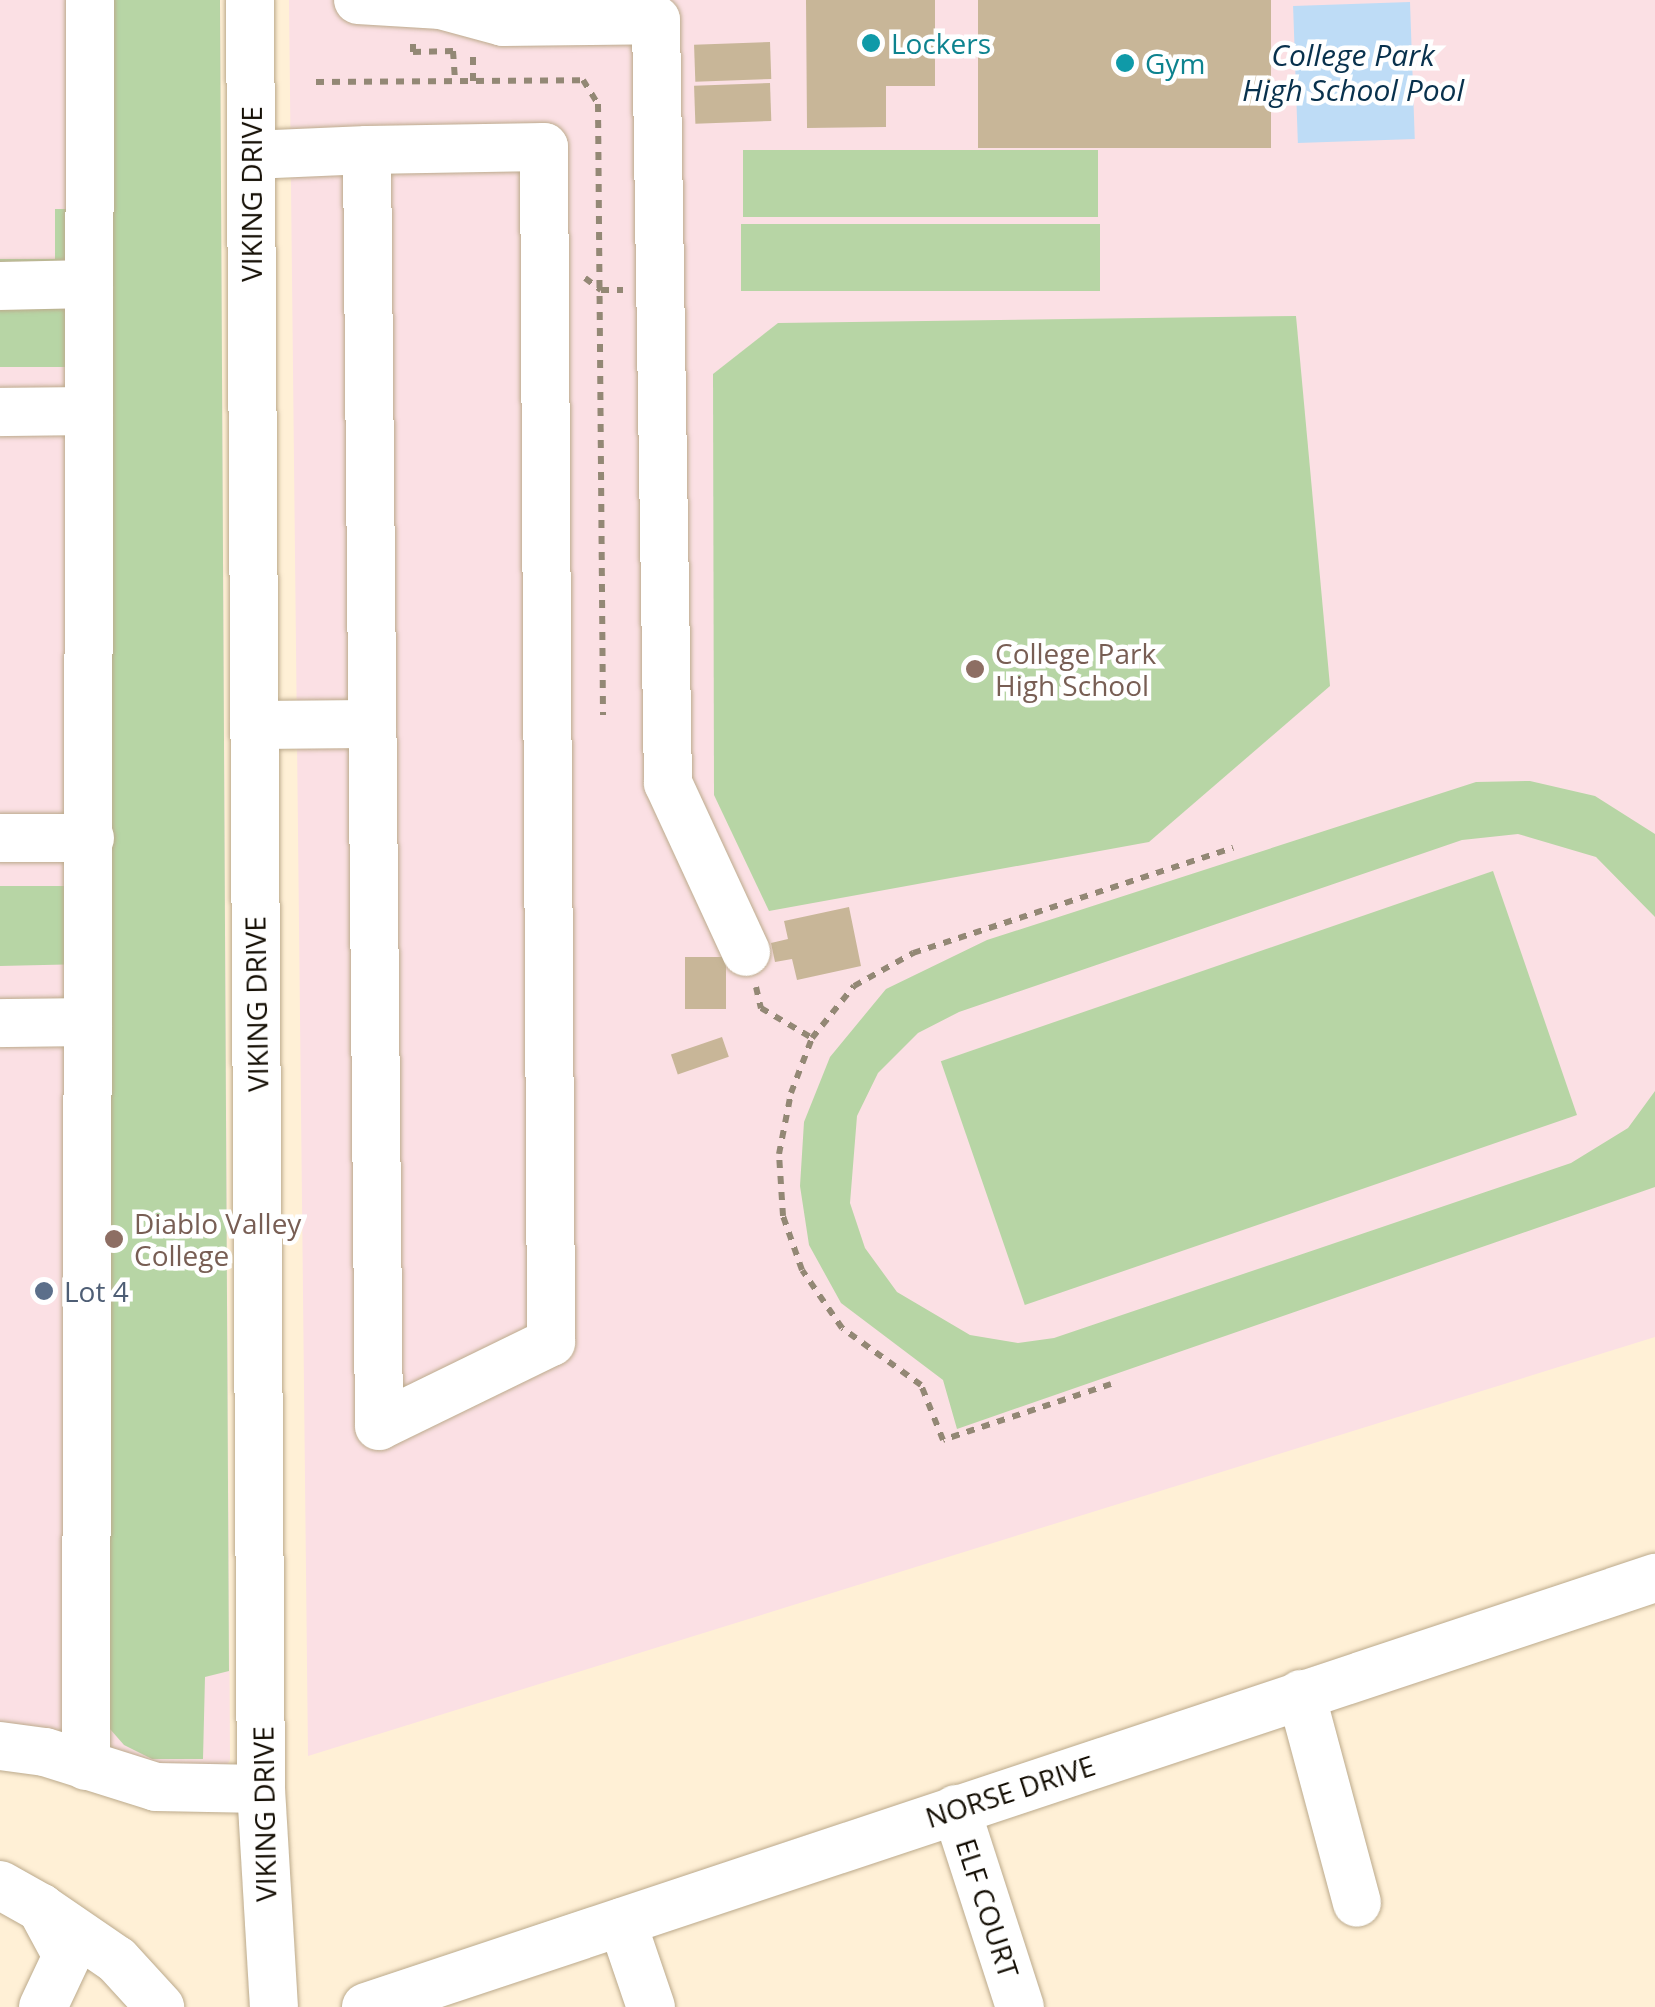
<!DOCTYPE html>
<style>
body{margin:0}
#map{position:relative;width:1655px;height:2007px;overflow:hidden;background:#fff0d6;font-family:"Open Sans",sans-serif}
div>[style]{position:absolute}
.education>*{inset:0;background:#fbe0e4}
.green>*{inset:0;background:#b7d5a5;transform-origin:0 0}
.water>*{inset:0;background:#bedcf6;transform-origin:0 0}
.building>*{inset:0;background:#c8b698;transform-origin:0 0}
.path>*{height:6px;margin-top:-3px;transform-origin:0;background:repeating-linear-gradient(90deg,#938875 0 8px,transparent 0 16px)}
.roads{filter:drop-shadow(0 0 2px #bcaa8c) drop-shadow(0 0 2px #bcaa8c)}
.minor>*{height:48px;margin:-24px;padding:0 24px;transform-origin:24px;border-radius:24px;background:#fff}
.dots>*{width:28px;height:28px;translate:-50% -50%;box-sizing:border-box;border:5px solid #fff;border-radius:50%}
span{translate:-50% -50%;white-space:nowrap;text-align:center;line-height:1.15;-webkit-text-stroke:9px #fff;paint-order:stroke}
.culture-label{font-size:28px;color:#0d838f}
.left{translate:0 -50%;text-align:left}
.street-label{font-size:28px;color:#150f05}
.education-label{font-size:28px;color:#785e54}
.service-label{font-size:28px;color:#4e5e75}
.water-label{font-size:30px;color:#08314d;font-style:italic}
</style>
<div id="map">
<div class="education">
<div style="clip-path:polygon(0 0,220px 0,230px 1760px,212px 1788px,0 1753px)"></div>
<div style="clip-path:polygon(289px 0,1655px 0,1655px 1337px,308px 1756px)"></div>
</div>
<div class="green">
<div style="clip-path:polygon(90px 0,220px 0,229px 1671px,205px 1677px,203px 1759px,152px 1759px,124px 1745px,110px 1729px,101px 1676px,87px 964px,0 966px,0 886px,87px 886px,88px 367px,0 367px,0 259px,55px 259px,55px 209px,89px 209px)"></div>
<div style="left:743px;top:150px;width:355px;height:67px"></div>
<div style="left:1100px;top:224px;width:67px;height:359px;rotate:90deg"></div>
<div style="clip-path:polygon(1296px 316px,1330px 686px,1149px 842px,769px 911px,714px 795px,713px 374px,778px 323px)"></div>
<div style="clip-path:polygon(1530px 781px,1595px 796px,1655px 834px,1655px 917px,1596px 857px,1518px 834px,1462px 840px,959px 1012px,918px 1033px,878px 1073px,857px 1116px,850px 1203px,865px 1248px,897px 1292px,970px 1335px,1018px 1343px,1054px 1338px,1571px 1163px,1628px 1128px,1655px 1091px,1655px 1187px,957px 1429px,943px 1380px,841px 1303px,809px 1245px,800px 1186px,804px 1122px,830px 1057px,886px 989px,987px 940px,1476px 782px)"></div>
<div style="left:1493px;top:871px;width:258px;height:584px;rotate:71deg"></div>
</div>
<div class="water">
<div style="left:1410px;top:2px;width:137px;height:117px;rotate:88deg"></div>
</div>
<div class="building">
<div style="clip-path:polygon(806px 0,935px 0,935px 86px,886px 86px,886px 127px,807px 128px)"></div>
<div style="left:978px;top:0;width:293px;height:148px"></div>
<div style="left:770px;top:42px;width:37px;height:76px;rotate:88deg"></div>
<div style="left:770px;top:83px;width:38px;height:76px;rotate:88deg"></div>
<div style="clip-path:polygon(849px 907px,861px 966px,797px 980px,792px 959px,775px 962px,771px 943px,788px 939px,784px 921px)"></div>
<div style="left:685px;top:957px;width:41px;height:52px"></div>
<div style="left:722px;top:1037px;width:21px;height:54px;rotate:71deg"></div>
</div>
<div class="path">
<div style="left:413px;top:44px;width:8px;rotate:90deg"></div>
<div style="left:413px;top:52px;width:40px;rotate:-1.4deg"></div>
<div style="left:453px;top:51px;width:30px;rotate:86deg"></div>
<div style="left:473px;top:81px;width:28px;rotate:-90deg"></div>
<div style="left:316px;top:82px;width:267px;rotate:-0.4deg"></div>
<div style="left:583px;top:80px;width:28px;rotate:58deg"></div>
<div style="left:598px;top:104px;width:611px;rotate:89.53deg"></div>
<div style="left:585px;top:278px;width:20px;rotate:37deg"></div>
<div style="left:601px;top:290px;width:22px"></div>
<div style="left:756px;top:987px;width:22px;rotate:77deg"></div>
<div style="left:761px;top:1008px;width:59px;rotate:30.5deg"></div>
<div style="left:1111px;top:1384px;width:177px;rotate:161.6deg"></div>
<div style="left:943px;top:1440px;width:59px;rotate:-111.8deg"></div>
<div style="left:921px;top:1385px;width:97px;rotate:-144.2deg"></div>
<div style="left:842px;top:1328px;width:70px;rotate:-124.6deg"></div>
<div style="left:802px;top:1270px;width:57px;rotate:-109.4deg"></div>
<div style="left:783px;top:1216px;width:62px;rotate:-93.7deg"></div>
<div style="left:779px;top:1154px;width:62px;rotate:-78.9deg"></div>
<div style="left:791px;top:1093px;width:59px;rotate:-69.1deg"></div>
<div style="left:812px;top:1038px;width:67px;rotate:-51.1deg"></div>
<div style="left:854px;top:986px;width:68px;rotate:-29.2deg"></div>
<div style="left:913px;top:953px;width:337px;rotate:-18.2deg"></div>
</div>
<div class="roads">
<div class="minor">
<div style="left:250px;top:0;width:1789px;rotate:89.65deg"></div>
<div style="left:261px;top:1789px;width:218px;rotate:86.6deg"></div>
<div style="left:358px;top:0;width:83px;rotate:3.4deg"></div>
<div style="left:441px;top:5px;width:64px;rotate:15.3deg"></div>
<div style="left:503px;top:22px;width:153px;rotate:-0.7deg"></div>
<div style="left:656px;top:20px;width:763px;rotate:89.1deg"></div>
<div style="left:668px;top:783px;width:186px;rotate:65.2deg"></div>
<div style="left:251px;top:155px;width:116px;rotate:-2.5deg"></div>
<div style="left:367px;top:150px;width:177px;rotate:-1deg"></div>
<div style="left:544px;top:147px;width:1195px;rotate:89.66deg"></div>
<div style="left:551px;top:1342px;width:191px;rotate:154deg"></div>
<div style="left:379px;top:1426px;width:1276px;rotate:-90.54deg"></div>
<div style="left:0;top:286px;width:89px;rotate:-1.3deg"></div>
<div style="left:0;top:412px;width:89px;rotate:-0.6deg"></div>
<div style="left:254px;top:725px;width:118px;rotate:-0.5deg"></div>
<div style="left:0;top:838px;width:90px"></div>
<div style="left:0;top:1023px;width:88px;rotate:-0.7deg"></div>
<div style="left:1301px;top:1694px;width:216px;rotate:75deg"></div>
<div style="left:0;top:1746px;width:45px;rotate:7.6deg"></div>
<div style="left:45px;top:1752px;width:116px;rotate:17.5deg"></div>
<div style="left:156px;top:1787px;width:105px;rotate:1.1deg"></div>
<div style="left:86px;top:1766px;width:1766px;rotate:-89.87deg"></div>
<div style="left:956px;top:1809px;width:208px;rotate:72.1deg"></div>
<div style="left:0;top:1885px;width:47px;rotate:29.3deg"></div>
<div style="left:622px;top:1922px;width:90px;rotate:71.2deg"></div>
<div style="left:43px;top:2007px;width:56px;rotate:-64.8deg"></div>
<div style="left:67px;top:1956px;width:55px;rotate:-118.4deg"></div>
<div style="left:41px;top:1908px;width:92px;rotate:34.4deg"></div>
<div style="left:117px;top:1960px;width:64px;rotate:47.5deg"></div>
<div style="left:366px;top:2007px;width:1359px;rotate:-18.41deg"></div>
</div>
</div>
<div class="dots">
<div style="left:871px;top:43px;background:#0f9aa8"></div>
<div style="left:1125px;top:63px;background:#0f9aa8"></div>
<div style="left:975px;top:669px;background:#8d6e63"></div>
<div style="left:114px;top:1239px;background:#8d6e63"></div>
<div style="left:44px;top:1291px;background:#5c6f8a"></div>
</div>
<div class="culture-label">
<span class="left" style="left:891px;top:43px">Lockers</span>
<span class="left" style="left:1145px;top:63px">Gym</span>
</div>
<div class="street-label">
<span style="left:251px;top:194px;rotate:-90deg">VIKING DRIVE</span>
<span style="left:256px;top:1004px;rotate:-91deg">VIKING DRIVE</span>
<span style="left:1010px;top:1791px;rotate:-18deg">NORSE DRIVE</span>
<span style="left:264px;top:1814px;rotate:-91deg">VIKING DRIVE</span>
<span style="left:988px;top:1908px;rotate:72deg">ELF COURT</span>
</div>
<div class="education-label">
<span class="left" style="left:995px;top:669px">College Park<br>High School</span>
<span class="left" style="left:134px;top:1239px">Diablo Valley<br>College</span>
</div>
<div class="service-label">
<span class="left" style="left:64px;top:1291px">Lot 4</span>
</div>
<div class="water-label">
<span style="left:1353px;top:72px">College Park<br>High School Pool</span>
</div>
</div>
